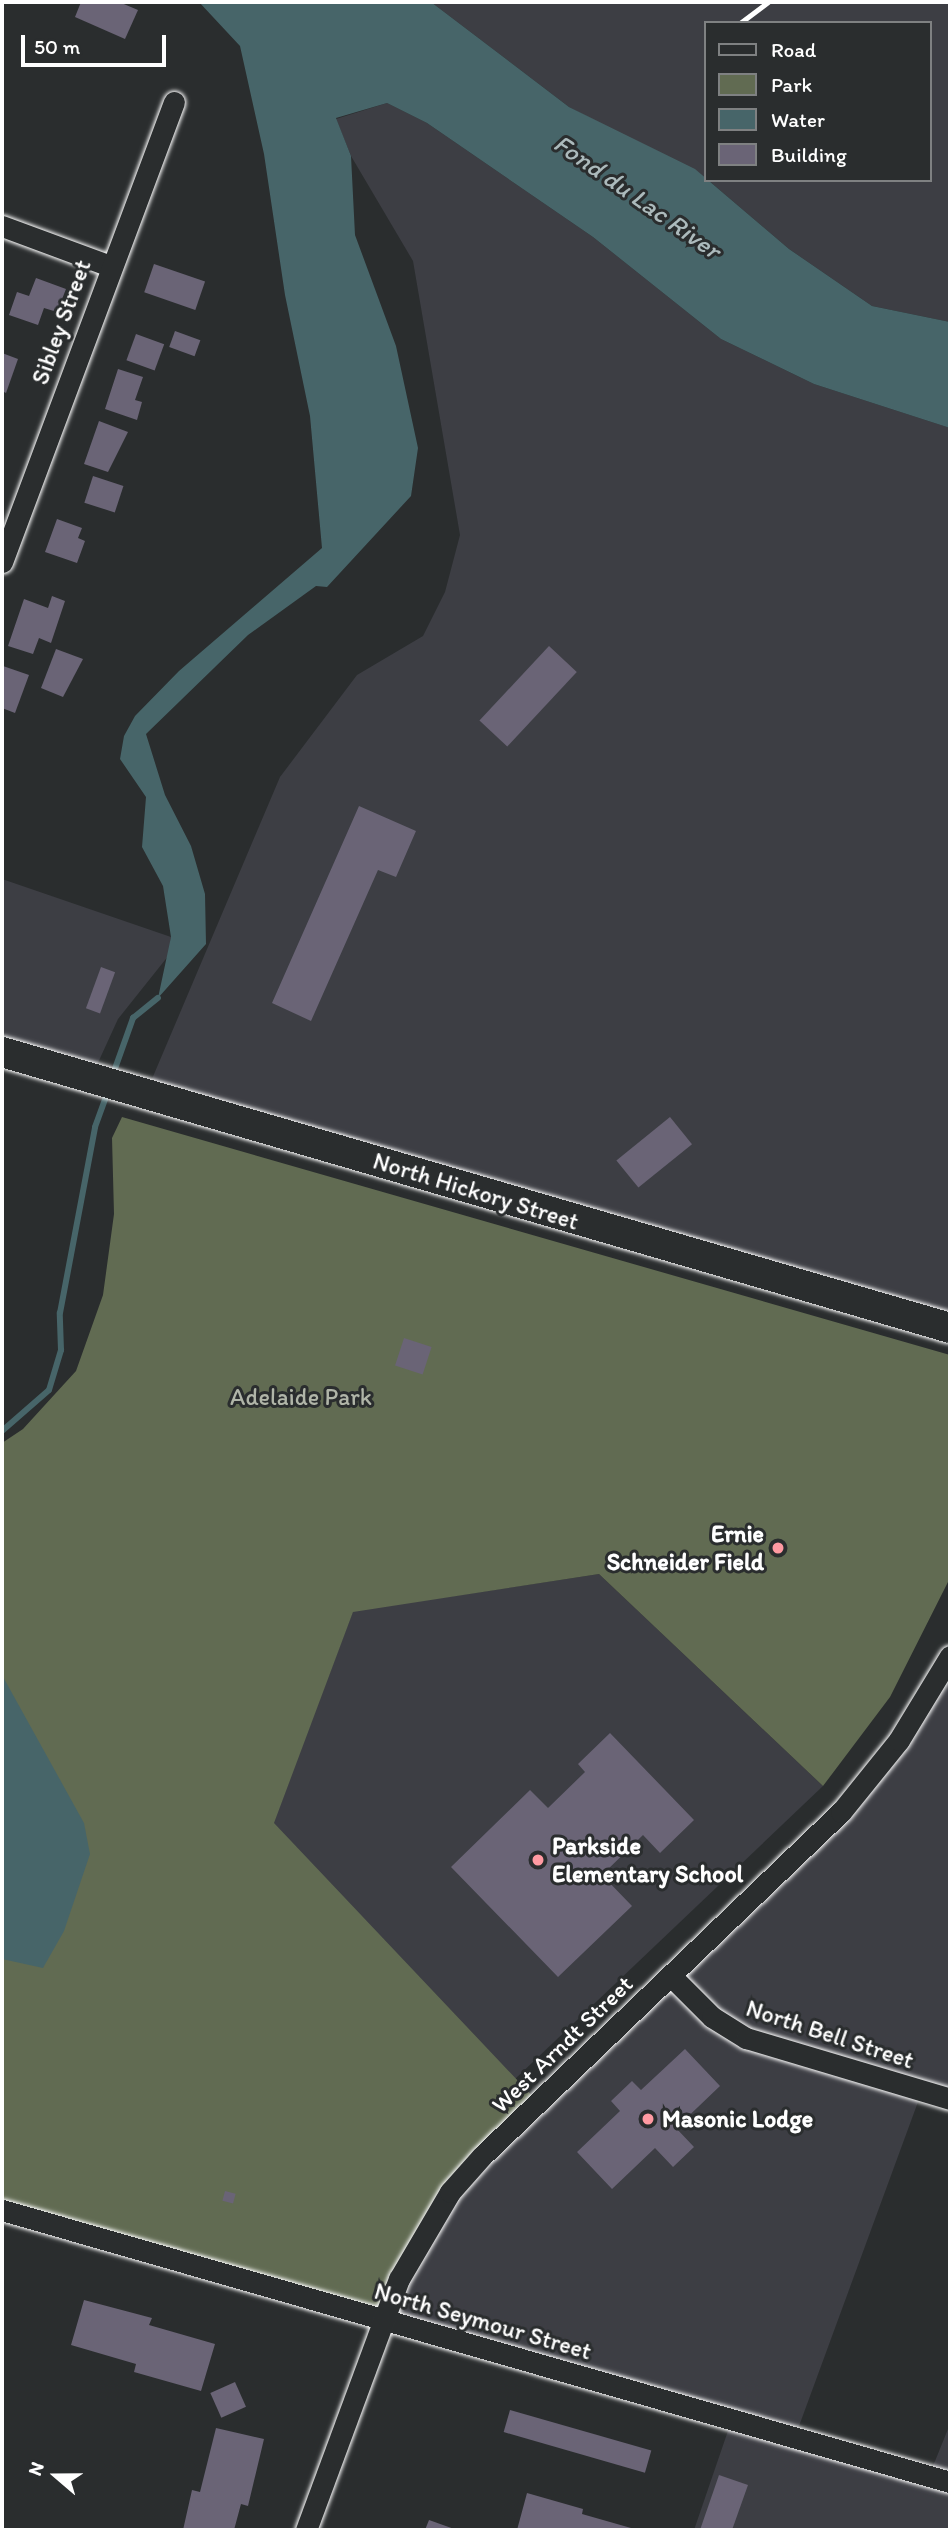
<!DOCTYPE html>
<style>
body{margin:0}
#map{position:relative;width:952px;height:2532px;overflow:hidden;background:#2a2d2e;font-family:Itim,sans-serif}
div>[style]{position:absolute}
.built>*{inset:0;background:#3d3e44}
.green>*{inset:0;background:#616b52}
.water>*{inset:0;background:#476569}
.stream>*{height:6px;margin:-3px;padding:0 3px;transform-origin:3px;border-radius:3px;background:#476569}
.building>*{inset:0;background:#6a6476;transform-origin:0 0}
.roads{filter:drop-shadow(0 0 2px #fff) drop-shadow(0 0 2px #fff)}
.street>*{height:21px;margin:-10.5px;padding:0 10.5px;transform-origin:10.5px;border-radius:10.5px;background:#2a2d2e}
.secondary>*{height:30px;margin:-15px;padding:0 15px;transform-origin:15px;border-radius:15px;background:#2a2d2e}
.rail>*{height:5px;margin:-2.5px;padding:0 2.5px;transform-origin:2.5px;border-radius:2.5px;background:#fff}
.dots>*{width:19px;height:19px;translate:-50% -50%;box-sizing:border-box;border:4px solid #2a2d2e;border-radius:50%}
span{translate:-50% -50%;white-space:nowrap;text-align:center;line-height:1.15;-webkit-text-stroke:6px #2a2d2e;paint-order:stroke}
.street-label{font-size:24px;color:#fff}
.park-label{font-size:24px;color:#b0b5a8}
.poi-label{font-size:24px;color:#fff;font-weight:700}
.right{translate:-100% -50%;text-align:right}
.left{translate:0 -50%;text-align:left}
.water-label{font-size:26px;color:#acbabc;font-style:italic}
.frame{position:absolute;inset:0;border:4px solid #fff;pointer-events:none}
.legend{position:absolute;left:704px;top:21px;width:228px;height:161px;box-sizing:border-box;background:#2a2d2e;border:2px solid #7f8182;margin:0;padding:9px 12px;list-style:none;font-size:21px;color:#fff}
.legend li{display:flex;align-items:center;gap:14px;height:35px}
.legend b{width:35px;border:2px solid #7f8182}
.north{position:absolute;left:21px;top:2441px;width:70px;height:70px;-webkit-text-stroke:5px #2a2d2e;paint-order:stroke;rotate:290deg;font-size:19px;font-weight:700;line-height:28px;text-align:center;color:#fff}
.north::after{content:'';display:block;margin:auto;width:24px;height:32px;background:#fff;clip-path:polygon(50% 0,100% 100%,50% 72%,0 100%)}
.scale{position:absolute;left:21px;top:35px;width:145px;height:32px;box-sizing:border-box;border:4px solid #fff;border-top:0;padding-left:9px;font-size:21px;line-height:24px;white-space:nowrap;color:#fff;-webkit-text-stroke:5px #2a2d2e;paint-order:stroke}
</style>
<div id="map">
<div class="built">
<div style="clip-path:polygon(431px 2px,950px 2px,950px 322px,872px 306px,789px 249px,708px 180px,929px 180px,929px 23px,705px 23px,705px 178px,569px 107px)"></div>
<div style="clip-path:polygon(387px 103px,427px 123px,593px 237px,721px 339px,814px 384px,950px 428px,950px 1328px,146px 1093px,280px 777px,357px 675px,423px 636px,445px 592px,460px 535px,413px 261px,351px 156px,336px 119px)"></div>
<div style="clip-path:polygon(2px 879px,171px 937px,169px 955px,118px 1019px,91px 1078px,2px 1052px)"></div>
<div style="clip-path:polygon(599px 1574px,823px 1786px,514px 2080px,273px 1823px,353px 1611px)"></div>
<div style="clip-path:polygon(950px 1656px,950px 2099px,922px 2091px,795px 2437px,929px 2476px,950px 2424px,950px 2530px,694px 2530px,731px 2422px,384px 2319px,429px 2222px,804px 1849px)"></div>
</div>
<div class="green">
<div style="clip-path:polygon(122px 1117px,950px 1355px,950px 1578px,890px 1697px,823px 1786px,599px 1574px,353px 1612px,274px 1823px,538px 2102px,482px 2156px,384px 2319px,2px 2210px,2px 1443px,23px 1429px,76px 1371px,103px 1295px,114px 1214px,112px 1138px)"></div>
</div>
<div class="water">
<div style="clip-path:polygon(199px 2px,431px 2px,569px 107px,695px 169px,789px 249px,872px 306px,950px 322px,950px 428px,814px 384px,721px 339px,593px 237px,427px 123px,387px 103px,336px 118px,351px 156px,355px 235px,396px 346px,418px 448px,411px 496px,327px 587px,316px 586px,248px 635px,146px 734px,165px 795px,191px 846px,205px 894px,206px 944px,158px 998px,171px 937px,163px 886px,142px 847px,146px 797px,120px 759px,124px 736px,135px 716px,179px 671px,322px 548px,310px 416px,285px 295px,264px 154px,240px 46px)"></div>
<div style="clip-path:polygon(2px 1675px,84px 1823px,90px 1854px,64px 1931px,43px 1968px,2px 1959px)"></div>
</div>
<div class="stream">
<div style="left:112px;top:1077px;width:63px;rotate:-70.4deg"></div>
<div style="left:133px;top:1018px;width:32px;rotate:-39deg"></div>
<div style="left:2px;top:1431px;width:62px;rotate:-41.1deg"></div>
<div style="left:49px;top:1390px;width:42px;rotate:-73.3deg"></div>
<div style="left:61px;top:1350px;width:37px;rotate:-92deg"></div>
<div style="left:60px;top:1313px;width:189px;rotate:-79.3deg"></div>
<div style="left:95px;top:1127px;width:38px;rotate:-70deg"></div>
</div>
<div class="building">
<div style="clip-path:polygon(81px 2px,119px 2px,138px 10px,125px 39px,75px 17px)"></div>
<div style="left:154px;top:264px;width:54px;height:30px;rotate:19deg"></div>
<div style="clip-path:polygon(36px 278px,66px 289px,57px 312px,44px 308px,38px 325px,9px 315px,17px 292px,29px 296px)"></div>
<div style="left:175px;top:331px;width:27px;height:17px;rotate:20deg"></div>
<div style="left:136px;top:334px;width:30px;height:28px;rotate:20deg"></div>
<div style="clip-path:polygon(2px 353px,18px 359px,6px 393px,2px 391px)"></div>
<div style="clip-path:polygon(118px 369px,143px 377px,135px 400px,142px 402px,137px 420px,105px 409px)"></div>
<div style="clip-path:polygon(99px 421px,128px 432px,108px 472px,84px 464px)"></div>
<div style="left:93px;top:476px;width:32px;height:28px;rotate:18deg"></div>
<div style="clip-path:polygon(57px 519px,82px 528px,78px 538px,85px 541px,77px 563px,45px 552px)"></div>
<div style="clip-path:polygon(52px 596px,65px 601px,51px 643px,39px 638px,33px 654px,8px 646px,24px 599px,48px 608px)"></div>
<div style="left:549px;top:646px;width:38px;height:102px;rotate:43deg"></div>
<div style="clip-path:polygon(56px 649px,83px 659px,63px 697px,41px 688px)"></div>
<div style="clip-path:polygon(3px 666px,29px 675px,15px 713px,2px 708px)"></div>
<div style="clip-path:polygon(359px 806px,416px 831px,396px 877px,378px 870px,311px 1021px,272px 1003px)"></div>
<div style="left:101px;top:967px;width:15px;height:44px;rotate:20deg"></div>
<div style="left:670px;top:1117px;width:35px;height:69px;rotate:51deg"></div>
<div style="left:404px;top:1338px;width:29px;height:29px;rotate:18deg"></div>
<div style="clip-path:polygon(610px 1733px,694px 1820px,660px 1853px,643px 1835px,602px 1875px,632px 1906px,558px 1977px,451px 1867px,530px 1790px,548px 1808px,585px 1772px,578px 1764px)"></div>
<div style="clip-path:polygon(685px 2049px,720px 2086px,676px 2128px,694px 2147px,673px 2167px,655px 2148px,612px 2189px,577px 2152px,620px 2111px,611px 2101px,632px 2081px,641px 2090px)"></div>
<div style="left:225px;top:2191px;width:11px;height:10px;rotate:15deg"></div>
<div style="clip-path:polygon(84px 2300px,152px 2318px,149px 2325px,215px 2344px,201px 2391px,134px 2372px,136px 2364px,71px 2345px)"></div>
<div style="left:235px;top:2382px;width:27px;height:27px;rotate:66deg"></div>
<div style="left:510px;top:2410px;width:147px;height:23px;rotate:16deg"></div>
<div style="clip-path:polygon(216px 2428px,264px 2439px,248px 2506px,241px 2504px,234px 2530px,183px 2530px,192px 2490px,200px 2492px)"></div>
<div style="clip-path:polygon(719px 2475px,748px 2485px,732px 2530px,700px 2530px)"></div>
<div style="clip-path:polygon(527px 2493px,583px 2509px,582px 2514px,638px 2530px,517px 2530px)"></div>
<div style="clip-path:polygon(429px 2520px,457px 2530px,425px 2530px)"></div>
</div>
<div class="roads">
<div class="street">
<div style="left:2px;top:226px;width:115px;rotate:20.3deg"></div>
<div style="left:2px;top:562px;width:491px;rotate:-69.5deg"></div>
<div style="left:671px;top:1976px;width:58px;rotate:45deg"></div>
<div style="left:712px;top:2017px;width:40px;rotate:32deg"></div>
<div style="left:746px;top:2038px;width:213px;rotate:16.6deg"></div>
<div style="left:2px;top:2210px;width:986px;rotate:16.01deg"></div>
<div style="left:306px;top:2530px;width:268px;rotate:-69.7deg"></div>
<div style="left:399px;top:2279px;width:101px;rotate:-59.6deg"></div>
<div style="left:450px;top:2192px;width:48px;rotate:-48.4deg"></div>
<div style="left:482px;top:2156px;width:497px;rotate:-43.8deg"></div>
<div style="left:841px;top:1812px;width:92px;rotate:-51.1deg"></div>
<div style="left:899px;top:1740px;width:98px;rotate:-58.7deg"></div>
</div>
<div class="secondary">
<div style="left:2px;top:1052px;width:987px;rotate:16.23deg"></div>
</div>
</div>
<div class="rail">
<div style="left:740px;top:23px;width:35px;rotate:-37deg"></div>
</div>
<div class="dots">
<div style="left:778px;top:1548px;background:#ff9aa2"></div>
<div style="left:538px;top:1860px;background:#ff9aa2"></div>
<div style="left:648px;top:2119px;background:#ff9aa2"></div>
</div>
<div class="street-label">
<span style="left:61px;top:322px;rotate:-70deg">Sibley Street</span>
<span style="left:476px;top:1191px;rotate:17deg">North Hickory Street</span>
<span style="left:830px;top:2034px;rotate:18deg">North Bell Street</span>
<span style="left:562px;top:2044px;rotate:-44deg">West Arndt Street</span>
<span style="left:483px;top:2321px;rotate:16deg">North Seymour Street</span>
</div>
<div class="park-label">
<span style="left:301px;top:1397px">Adelaide Park</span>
</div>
<div class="poi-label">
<span class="right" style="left:764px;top:1548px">Ernie<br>Schneider Field</span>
<span class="left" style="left:552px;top:1860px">Parkside<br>Elementary School</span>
<span class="left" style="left:662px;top:2119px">Masonic Lodge</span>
</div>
<div class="water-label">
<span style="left:637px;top:197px;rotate:35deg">Fond du Lac River</span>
</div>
<div class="frame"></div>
<ul class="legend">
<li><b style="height:9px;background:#2a2d2e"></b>Road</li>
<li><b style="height:19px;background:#616b52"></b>Park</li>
<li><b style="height:19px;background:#476569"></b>Water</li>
<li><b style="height:19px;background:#6a6476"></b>Building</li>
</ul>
<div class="north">N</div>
<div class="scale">50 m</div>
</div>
